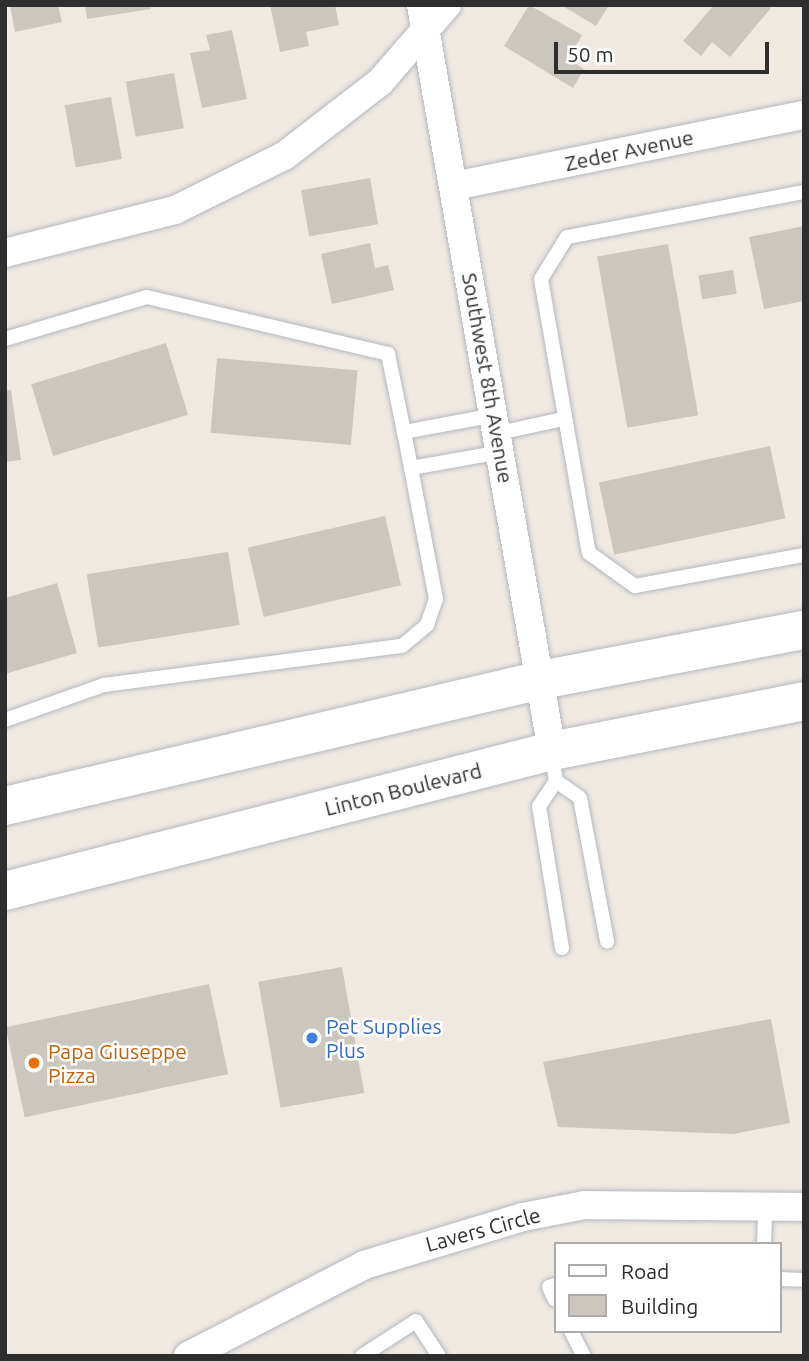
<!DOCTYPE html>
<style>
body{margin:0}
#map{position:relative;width:809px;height:1361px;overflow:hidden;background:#efe9e1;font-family:Ubuntu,sans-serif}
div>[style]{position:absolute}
.building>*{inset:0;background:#cbc7bf;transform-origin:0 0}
.roads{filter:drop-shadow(0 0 2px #b4b7c1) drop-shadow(0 0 2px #b4b7c1)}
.lane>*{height:14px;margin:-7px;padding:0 7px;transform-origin:7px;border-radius:7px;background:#fff}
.street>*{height:28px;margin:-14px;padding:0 14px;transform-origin:14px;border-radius:14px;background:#fff}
.secondary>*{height:38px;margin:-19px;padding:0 19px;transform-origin:19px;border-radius:19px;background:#fff}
.dots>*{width:19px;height:19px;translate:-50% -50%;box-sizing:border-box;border:4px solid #fff;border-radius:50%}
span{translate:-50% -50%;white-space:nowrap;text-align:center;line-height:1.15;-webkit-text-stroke:5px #fff;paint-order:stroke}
.street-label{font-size:21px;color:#2e2e2e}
.shop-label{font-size:21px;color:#366cbe}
.left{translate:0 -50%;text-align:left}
.food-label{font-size:21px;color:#c56008}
.frame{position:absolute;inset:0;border:7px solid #2e2e2e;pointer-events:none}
.legend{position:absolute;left:554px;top:1242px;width:228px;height:91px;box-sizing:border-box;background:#fff;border:2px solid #ababab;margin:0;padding:9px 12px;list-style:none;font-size:21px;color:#2e2e2e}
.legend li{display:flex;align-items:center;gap:14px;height:35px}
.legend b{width:35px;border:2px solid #ababab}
.scale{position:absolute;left:554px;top:42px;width:215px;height:32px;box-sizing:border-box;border:4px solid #2e2e2e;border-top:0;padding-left:9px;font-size:21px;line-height:24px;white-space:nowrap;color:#2e2e2e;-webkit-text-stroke:5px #fff;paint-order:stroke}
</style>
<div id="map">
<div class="building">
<div style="clip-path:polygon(10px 5px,58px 5px,62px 22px,15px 32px)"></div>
<div style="clip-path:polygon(85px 5px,150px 5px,151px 9px,87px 19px)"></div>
<div style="clip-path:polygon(270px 5px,335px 5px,339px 25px,306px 32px,309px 46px,280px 52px)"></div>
<div style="clip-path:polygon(529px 5px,582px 35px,568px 59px,584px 69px,573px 88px,504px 46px)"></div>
<div style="clip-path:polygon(561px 5px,609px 5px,596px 26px)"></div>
<div style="clip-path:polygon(714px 5px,767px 5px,771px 8px,730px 57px,712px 42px,701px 56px,683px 41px)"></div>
<div style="clip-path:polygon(232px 30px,247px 99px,202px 108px,190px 53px,210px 50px,206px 35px)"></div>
<div style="left:174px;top:73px;width:56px;height:49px;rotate:80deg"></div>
<div style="left:111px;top:97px;width:63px;height:47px;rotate:80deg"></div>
<div style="left:370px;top:178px;width:47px;height:70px;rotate:80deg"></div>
<div style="clip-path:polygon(804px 226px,804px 301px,764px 309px,749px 237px)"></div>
<div style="clip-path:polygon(370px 243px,375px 268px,388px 265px,394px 290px,332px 304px,321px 254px)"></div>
<div style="left:668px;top:244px;width:174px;height:72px;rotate:80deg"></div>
<div style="left:733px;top:270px;width:24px;height:35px;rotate:81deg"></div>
<div style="left:166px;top:343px;width:75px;height:141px;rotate:73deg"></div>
<div style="left:217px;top:358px;width:141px;height:75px;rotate:5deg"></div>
<div style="clip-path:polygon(11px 390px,21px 460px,5px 462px,5px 391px)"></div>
<div style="left:770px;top:446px;width:74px;height:175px;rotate:78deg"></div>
<div style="left:385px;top:516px;width:71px;height:141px;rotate:77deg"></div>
<div style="left:228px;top:552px;width:74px;height:143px;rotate:81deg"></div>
<div style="clip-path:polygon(57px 583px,77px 653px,5px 674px,5px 598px)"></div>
<div style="left:342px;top:967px;width:128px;height:85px;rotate:80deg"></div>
<div style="left:209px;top:984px;width:92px;height:208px;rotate:78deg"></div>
<div style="clip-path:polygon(771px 1019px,790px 1123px,733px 1134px,558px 1127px,543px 1062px)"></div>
</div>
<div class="roads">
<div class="lane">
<div style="left:804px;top:192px;width:241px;rotate:169.2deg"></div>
<div style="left:567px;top:237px;width:49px;rotate:121.8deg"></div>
<div style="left:541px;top:279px;width:278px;rotate:80.1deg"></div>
<div style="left:589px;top:553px;width:57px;rotate:35.7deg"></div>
<div style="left:635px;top:586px;width:172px;rotate:-10.4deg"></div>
<div style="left:5px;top:339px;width:148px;rotate:-16.5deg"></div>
<div style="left:147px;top:297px;width:248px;rotate:13.3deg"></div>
<div style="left:388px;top:354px;width:80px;rotate:78.4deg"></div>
<div style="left:495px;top:415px;width:93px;rotate:169.4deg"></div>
<div style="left:404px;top:432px;width:37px;rotate:79deg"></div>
<div style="left:411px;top:468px;width:91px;rotate:-10.1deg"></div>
<div style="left:499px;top:433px;width:66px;rotate:-12.3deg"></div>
<div style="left:5px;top:720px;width:105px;rotate:-19.5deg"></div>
<div style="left:104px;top:685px;width:301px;rotate:-7.5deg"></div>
<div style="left:402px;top:646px;width:33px;rotate:-40deg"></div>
<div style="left:427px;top:625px;width:28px;rotate:-71deg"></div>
<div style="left:436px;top:599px;width:133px;rotate:-100.8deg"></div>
<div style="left:552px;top:754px;width:27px;rotate:82deg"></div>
<div style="left:556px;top:781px;width:30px;rotate:124deg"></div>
<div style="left:539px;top:806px;width:144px;rotate:80.8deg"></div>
<div style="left:556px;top:781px;width:29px;rotate:35deg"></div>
<div style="left:580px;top:798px;width:146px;rotate:79.3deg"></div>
<div style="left:764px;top:1244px;width:38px;rotate:-88deg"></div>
<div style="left:779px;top:1279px;width:25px;rotate:2deg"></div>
<div style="left:555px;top:1285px;width:6px;rotate:162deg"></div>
<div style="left:549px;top:1287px;width:14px;rotate:65deg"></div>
<div style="left:571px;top:1331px;width:28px;rotate:63deg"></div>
<div style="left:362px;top:1356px;width:64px;rotate:-32.9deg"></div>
<div style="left:416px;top:1321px;width:42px;rotate:56.7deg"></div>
</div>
<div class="street">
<div style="left:421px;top:5px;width:757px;rotate:80.04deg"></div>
<div style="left:454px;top:186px;width:357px;rotate:-11.5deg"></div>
<div style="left:5px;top:253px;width:175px;rotate:-14.2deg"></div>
<div style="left:175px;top:210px;width:122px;rotate:-26.4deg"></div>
<div style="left:284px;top:156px;width:121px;rotate:-37.6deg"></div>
<div style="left:380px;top:82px;width:102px;rotate:-49deg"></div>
<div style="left:188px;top:1356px;width:198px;rotate:-27.3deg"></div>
<div style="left:364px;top:1265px;width:166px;rotate:-16.8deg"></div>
<div style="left:523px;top:1217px;width:63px;rotate:-11deg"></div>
<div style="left:585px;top:1205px;width:219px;rotate:0.5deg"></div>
</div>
<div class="secondary">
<div style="left:5px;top:806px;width:551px;rotate:-13.23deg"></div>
<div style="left:541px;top:680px;width:268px;rotate:-10.8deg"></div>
<div style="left:5px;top:891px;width:565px;rotate:-14.36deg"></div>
<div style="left:552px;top:751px;width:257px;rotate:-11.2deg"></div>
</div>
</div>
<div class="dots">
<div style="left:312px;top:1038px;background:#3f7fe0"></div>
<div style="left:34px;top:1063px;background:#e8710a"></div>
</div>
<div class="street-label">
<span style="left:629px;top:150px;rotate:-12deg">Zeder Avenue</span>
<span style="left:488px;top:378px;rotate:80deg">Southwest 8th Avenue</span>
<span style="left:403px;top:789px;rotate:-14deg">Linton Boulevard</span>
<span style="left:483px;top:1229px;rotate:-15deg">Lavers Circle</span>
</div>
<div class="shop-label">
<span class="left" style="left:326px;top:1038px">Pet Supplies<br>Plus</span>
</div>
<div class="food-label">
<span class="left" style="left:48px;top:1063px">Papa Giuseppe<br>Pizza</span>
</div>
<div class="frame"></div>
<ul class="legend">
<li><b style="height:9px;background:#fff"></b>Road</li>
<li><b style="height:19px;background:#cbc7bf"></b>Building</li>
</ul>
<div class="scale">50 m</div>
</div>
